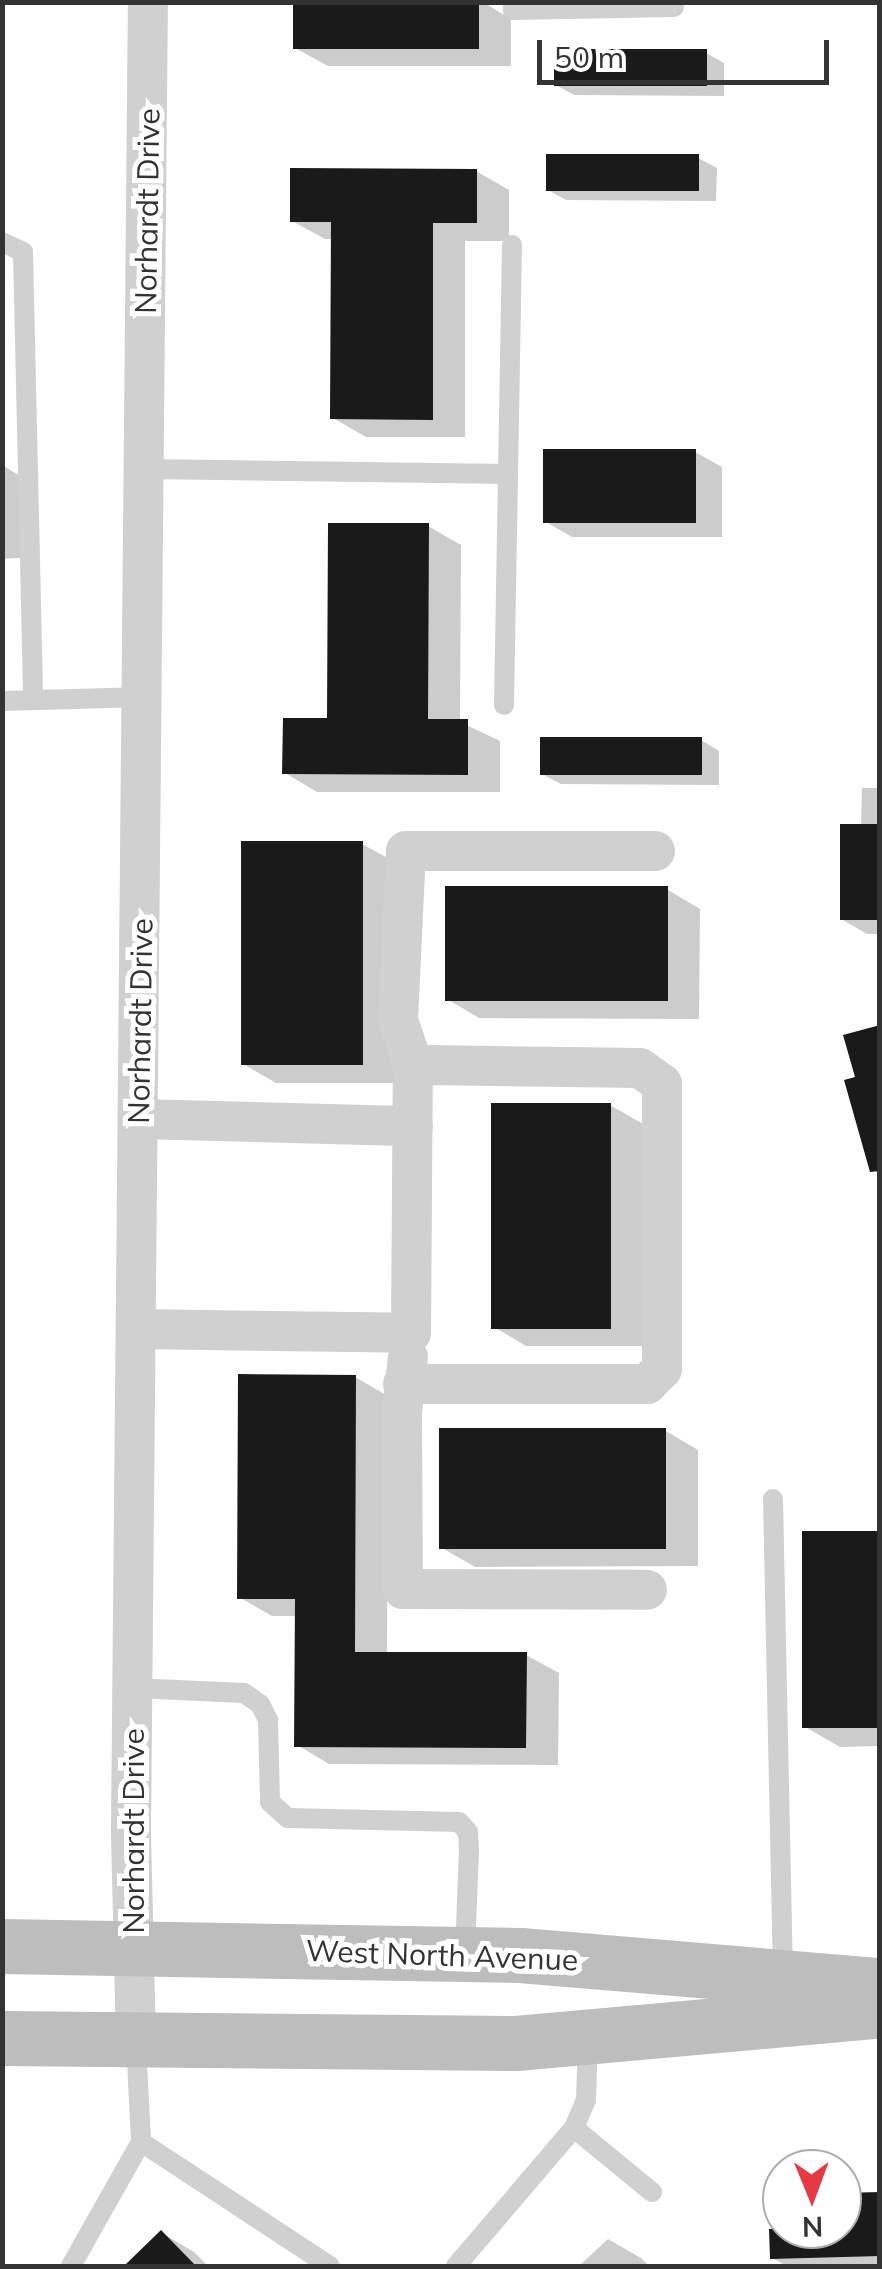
<!DOCTYPE html>
<style>
body{margin:0}
#map{position:relative;width:882px;height:2269px;overflow:hidden;background:#fff;font-family:Mulish,sans-serif}
div>[style]{position:absolute}
.shadow>*{inset:0;background:#0003}
.building>*{inset:0;background:#1a1a1a;transform-origin:0 0}
.service>*{height:20px;margin:-10px;padding:0 10px;transform-origin:10px;border-radius:10px;background:#d0d0d0}
.minor>*{height:40px;margin:-20px;padding:0 20px;transform-origin:20px;border-radius:20px;background:#d0d0d0}
.secondary>*{height:55px;margin:-27.5px;padding:0 27.5px;transform-origin:27.5px;border-radius:27.5px;background:#bdbdbd}
span{translate:-50% -50%;white-space:nowrap;text-align:center;line-height:1.15;-webkit-text-stroke:10px #fff;paint-order:stroke}
.street-label{font-size:30px;color:#333}
.frame{position:absolute;inset:0;border:5px solid #333;pointer-events:none}
.north{position:absolute;left:762px;top:2149px;width:100px;height:100px;box-sizing:border-box;background:#fff;border:2px solid #adadad;border-radius:50%;rotate:179deg;font-size:28px;font-weight:700;line-height:40px;text-align:center;color:#333}
.north::after{content:'';display:block;margin:auto;width:35px;height:45px;background:#e63946;clip-path:polygon(50% 0,100% 100%,50% 72%,0 100%)}
.scale{position:absolute;left:537px;top:40px;width:292px;height:45px;box-sizing:border-box;border:5px solid #333;border-top:0;padding-left:12px;font-size:30px;line-height:35px;white-space:nowrap;color:#333;-webkit-text-stroke:8px #fff;paint-order:stroke}
</style>
<div id="map">
<div class="shadow">
<div style="clip-path:polygon(296px 2px,483px 2px,511px 19px,511px 66px,328px 66px,295px 48px)"></div>
<div style="clip-path:polygon(706px 53px,724px 63px,724px 96px,574px 95px,556px 85px)"></div>
<div style="clip-path:polygon(698px 158px,717px 168px,716px 201px,566px 200px,548px 190px)"></div>
<div style="clip-path:polygon(476px 171px,509px 190px,509px 241px,465px 241px,465px 437px,366px 437px,333px 418px,333px 239px,325px 239px,292px 221px)"></div>
<div style="clip-path:polygon(695px 452px,722px 467px,722px 537px,572px 537px,546px 522px)"></div>
<div style="clip-path:polygon(2px 465px,30px 482px,32px 557px,2px 559px)"></div>
<div style="clip-path:polygon(428px 526px,461px 545px,460px 722px,500px 741px,500px 792px,317px 792px,285px 773px,330px 720px)"></div>
<div style="clip-path:polygon(701px 740px,719px 751px,719px 785px,561px 784px,542px 774px)"></div>
<div style="clip-path:polygon(862px 788px,880px 788px,880px 934px,867px 934px,841px 919px,861px 826px)"></div>
<div style="clip-path:polygon(362px 844px,395px 862px,394px 1083px,276px 1083px,243px 1064px)"></div>
<div style="clip-path:polygon(668px 890px,700px 909px,699px 1019px,479px 1018px,447px 999px)"></div>
<div style="clip-path:polygon(610px 1105px,643px 1124px,643px 1346px,526px 1346px,494px 1327px)"></div>
<div style="clip-path:polygon(355px 1377px,388px 1396px,387px 1654px,526px 1655px,559px 1673px,558px 1765px,329px 1764px,297px 1745px,297px 1616px,272px 1616px,239px 1597px)"></div>
<div style="clip-path:polygon(666px 1431px,698px 1450px,698px 1566px,475px 1567px,442px 1548px)"></div>
<div style="clip-path:polygon(880px 1533px,880px 1746px,840px 1747px,807px 1728px)"></div>
<div style="clip-path:polygon(880px 2194px,880px 2266px,787px 2266px,772px 2258px,770px 2197px,782px 2197px,782px 2229px,842px 2229px,842px 2195px)"></div>
<div style="clip-path:polygon(162px 2233px,194px 2252px,208px 2266px,127px 2266px)"></div>
<div style="clip-path:polygon(608px 2239px,641px 2258px,649px 2266px,579px 2266px)"></div>
</div>
<div class="building">
<div style="left:293px;top:2px;width:186px;height:47px"></div>
<div style="left:554px;top:49px;width:153px;height:37px"></div>
<div style="left:546px;top:154px;width:153px;height:37px"></div>
<div style="clip-path:polygon(290px 168px,477px 169px,477px 223px,433px 223px,433px 420px,330px 419px,331px 222px,290px 222px)"></div>
<div style="left:543px;top:449px;width:153px;height:74px"></div>
<div style="clip-path:polygon(328px 523px,429px 523px,428px 719px,468px 719px,468px 775px,282px 774px,283px 718px,327px 718px)"></div>
<div style="left:540px;top:737px;width:162px;height:38px"></div>
<div style="left:840px;top:824px;width:40px;height:96px"></div>
<div style="left:241px;top:841px;width:122px;height:224px"></div>
<div style="left:445px;top:886px;width:223px;height:115px"></div>
<div style="clip-path:polygon(880px 1025px,880px 1171px,870px 1172px,844px 1080px,855px 1077px,843px 1035px)"></div>
<div style="left:491px;top:1103px;width:120px;height:226px"></div>
<div style="clip-path:polygon(238px 1374px,356px 1375px,355px 1652px,527px 1652px,526px 1748px,294px 1747px,295px 1599px,237px 1599px)"></div>
<div style="left:666px;top:1428px;width:121px;height:227px;rotate:90deg"></div>
<div style="left:880px;top:1531px;width:197px;height:78px;rotate:90deg"></div>
<div style="clip-path:polygon(880px 2192px,880px 2256px,770px 2259px,769px 2229px,842px 2229px,842px 2193px)"></div>
<div style="clip-path:polygon(161px 2230px,196px 2266px,124px 2266px)"></div>
</div>
<div class="service">
<div style="left:513px;top:2px;width:8px;rotate:90deg"></div>
<div style="left:513px;top:10px;width:161px;rotate:-1.1deg"></div>
<div style="left:2px;top:242px;width:23px;rotate:25deg"></div>
<div style="left:23px;top:252px;width:448px;rotate:88.7deg"></div>
<div style="left:144px;top:469px;width:364px;rotate:0.8deg"></div>
<div style="left:508px;top:474px;width:229px;rotate:-89deg"></div>
<div style="left:2px;top:701px;width:142px;rotate:-1.6deg"></div>
<div style="left:504px;top:705px;width:231px;rotate:-89deg"></div>
<div style="left:773px;top:1499px;width:478px;rotate:88.8deg"></div>
<div style="left:133px;top:1688px;width:111px;rotate:2.6deg"></div>
<div style="left:244px;top:1693px;width:19px;rotate:35deg"></div>
<div style="left:260px;top:1704px;width:18px;rotate:63deg"></div>
<div style="left:268px;top:1720px;width:82px;rotate:88.6deg"></div>
<div style="left:270px;top:1802px;width:24px;rotate:42deg"></div>
<div style="left:288px;top:1818px;width:171px;rotate:1.3deg"></div>
<div style="left:459px;top:1822px;width:13px;rotate:48deg"></div>
<div style="left:468px;top:1832px;width:17px;rotate:87deg"></div>
<div style="left:469px;top:1849px;width:103px;rotate:92.2deg"></div>
<div style="left:136px;top:2042px;width:100px;rotate:87.1deg"></div>
<div style="left:141px;top:2142px;width:226px;rotate:33.3deg"></div>
<div style="left:574px;top:2128px;width:101px;rotate:39.4deg"></div>
<div style="left:71px;top:2266px;width:142px;rotate:-60.6deg"></div>
<div style="left:456px;top:2266px;width:182px;rotate:-49.5deg"></div>
<div style="left:574px;top:2128px;width:30px;rotate:-67deg"></div>
<div style="left:586px;top:2100px;width:60px;rotate:-88.1deg"></div>
</div>
<div class="minor">
<div style="left:138px;top:1119px;width:275px;rotate:1.5deg"></div>
<div style="left:137px;top:1329px;width:274px;rotate:0.8deg"></div>
<div style="left:411px;top:1333px;width:268px;rotate:-89.6deg"></div>
<div style="left:413px;top:1065px;width:47px;rotate:-108.4deg"></div>
<div style="left:398px;top:1020px;width:169px;rotate:-87.3deg"></div>
<div style="left:406px;top:851px;width:249px"></div>
<div style="left:408px;top:1357px;width:56px;rotate:96.1deg"></div>
<div style="left:402px;top:1413px;width:176px;rotate:89.7deg"></div>
<div style="left:403px;top:1589px;width:244px;rotate:0.2deg"></div>
<div style="left:403px;top:1384px;width:244px"></div>
<div style="left:647px;top:1384px;width:21px;rotate:-45deg"></div>
<div style="left:662px;top:1369px;width:285px;rotate:-90deg"></div>
<div style="left:662px;top:1084px;width:27px;rotate:-144deg"></div>
<div style="left:640px;top:1068px;width:227px;rotate:-179.2deg"></div>
<div style="left:136px;top:2040px;width:211px;rotate:-91.4deg"></div>
<div style="left:131px;top:1829px;width:1827px;rotate:-89.47deg"></div>
</div>
<div class="secondary">
<div style="left:2px;top:1946px;width:518px;rotate:1deg"></div>
<div style="left:520px;top:1955px;width:361px;rotate:4.8deg"></div>
<div style="left:2px;top:2038px;width:514px;rotate:0.56deg"></div>
<div style="left:516px;top:2043px;width:363px;rotate:-5.1deg"></div>
</div>
<div class="street-label">
<span style="left:147px;top:211px;rotate:-89deg">Norhardt Drive</span>
<span style="left:140px;top:1021px;rotate:-89deg">Norhardt Drive</span>
<span style="left:133px;top:1831px;rotate:-90deg">Norhardt Drive</span>
<span style="left:442px;top:1955px;rotate:2deg">West North Avenue</span>
</div>
<div class="frame"></div>
<div class="north">N</div>
<div class="scale">50 m</div>
</div>
